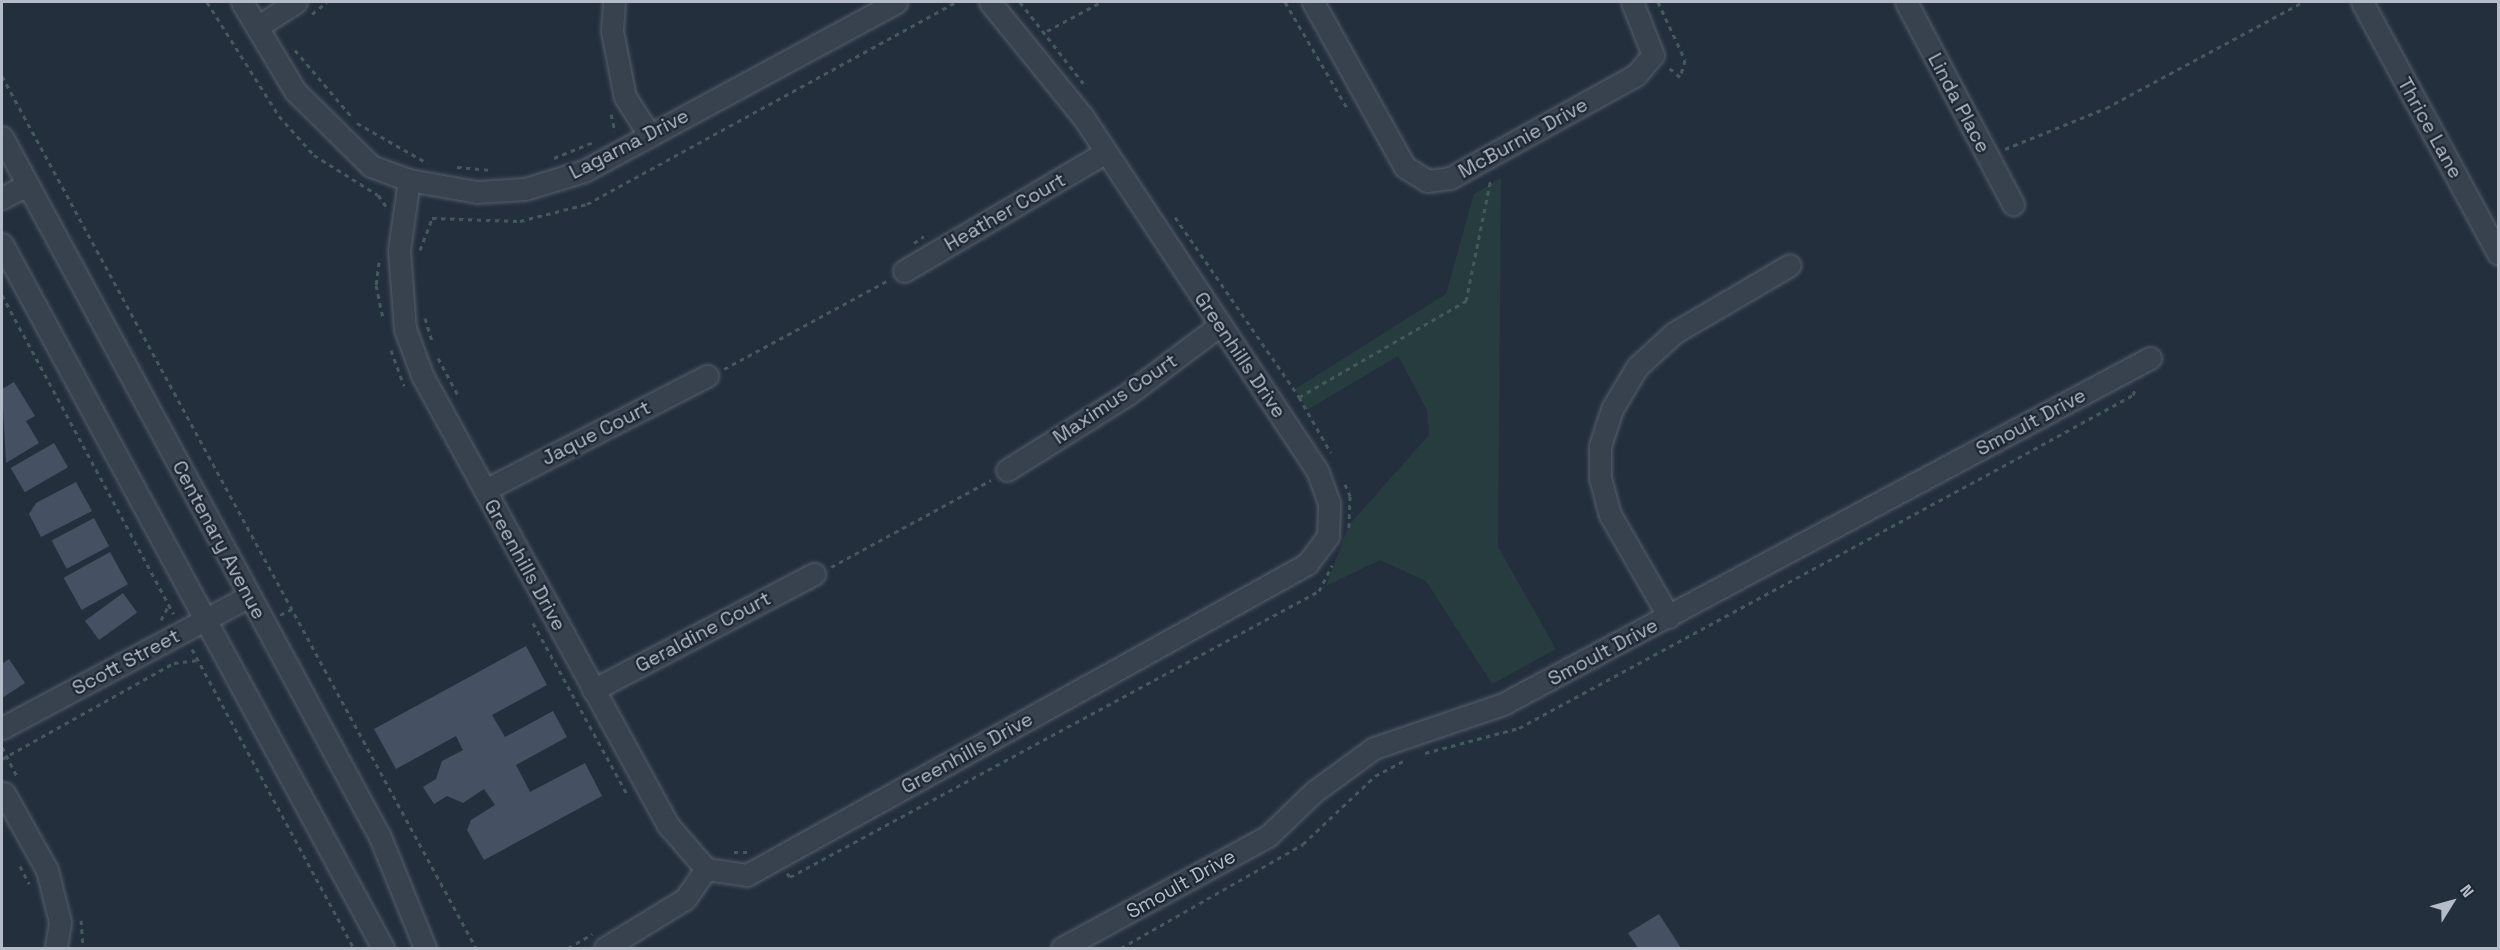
<!DOCTYPE html>
<style>
body{margin:0}
#map{position:relative;width:2500px;height:950px;overflow:hidden;background:#242f3e;font-family:"Space Grotesk",sans-serif}
div>[style]{position:absolute}
.green>*{inset:0;background:#263c3f}
.building>*{inset:0;background:#455162;transform-origin:0 0}
.path>*{height:3px;margin-top:-1.5px;transform-origin:0;background:repeating-linear-gradient(90deg,#44595c 0 4.5px,transparent 0 9px)}
.roads{filter:drop-shadow(0 0 2px #565f6c) drop-shadow(0 0 2px #565f6c)}
.minor>*{height:21px;margin:-10.5px;padding:0 10.5px;transform-origin:10.5px;border-radius:10.5px;background:#38414e}
span{translate:-50% -50%;white-space:nowrap;text-align:center;line-height:1.15;-webkit-text-stroke:4.5px #1d2633;paint-order:stroke}
.street-label{font-size:20px;color:#b4bcc9}
.frame{position:absolute;inset:0;border:3px solid #b4bcc9;pointer-events:none}
.north{position:absolute;left:2422px;top:872px;width:60px;height:60px;-webkit-text-stroke:4px #1d2633;paint-order:stroke;rotate:53deg;font-size:16px;font-weight:700;line-height:24px;text-align:center;color:#b4bcc9}
.north::after{content:'';display:block;margin:auto;width:21px;height:27px;background:#b4bcc9;clip-path:polygon(50% 0,100% 100%,50% 72%,0 100%)}
</style>
<div id="map">
<div class="green">
<div style="clip-path:polygon(1501px 178px,1498px 547px,1556px 649px,1492px 684px,1426px 581px,1380px 560px,1326px 586px,1349px 525px,1429px 435px,1427px 410px,1398px 356px,1307px 410px,1295px 389px,1446px 294px,1474px 194px)"></div>
</div>
<div class="building">
<div style="clip-path:polygon(14px 382px,35px 416px,26px 421px,39px 443px,6px 463px,2px 389px)"></div>
<div style="left:54px;top:443px;width:28px;height:50px;rotate:60deg"></div>
<div style="clip-path:polygon(76px 482px,92px 511px,41px 537px,29px 514px,36px 503px)"></div>
<div style="left:94px;top:518px;width:32px;height:48px;rotate:62deg"></div>
<div style="left:110px;top:552px;width:37px;height:53px;rotate:61deg"></div>
<div style="left:123px;top:593px;width:24px;height:47px;rotate:54deg"></div>
<div style="clip-path:polygon(526px 646px,547px 685px,492px 715px,505px 737px,553px 711px,567px 737px,516px 765px,530px 792px,585px 763px,602px 796px,484px 860px,467px 830px,471px 820px,495px 805px,484px 789px,463px 803px,447px 796px,434px 804px,423px 787px,436px 779px,442px 761px,463px 750px,456px 736px,396px 769px,374px 729px)"></div>
<div style="clip-path:polygon(9px 659px,25px 683px,2px 698px,2px 664px)"></div>
<div style="clip-path:polygon(1659px 914px,1681px 948px,1638px 948px,1628px 933px)"></div>
</div>
<div class="path">
<div style="left:207px;top:2px;width:135px;rotate:57.7deg"></div>
<div style="left:279px;top:116px;width:52px;rotate:48.1deg"></div>
<div style="left:314px;top:155px;width:75px;rotate:32deg"></div>
<div style="left:378px;top:195px;width:14px;rotate:54deg"></div>
<div style="left:1020px;top:2px;width:103px;rotate:52.1deg"></div>
<div style="left:1285px;top:2px;width:126px;rotate:59.6deg"></div>
<div style="left:1658px;top:2px;width:64px;rotate:65deg"></div>
<div style="left:1685px;top:60px;width:18px;rotate:106deg"></div>
<div style="left:1680px;top:77px;width:16px;rotate:-140deg"></div>
<div style="left:312px;top:14px;width:19px;rotate:-39deg"></div>
<div style="left:1047px;top:31px;width:61px;rotate:-28.2deg"></div>
<div style="left:295px;top:50px;width:87px;rotate:49.7deg"></div>
<div style="left:2px;top:76px;width:993px;rotate:61.47deg"></div>
<div style="left:611px;top:114px;width:18px;rotate:77deg"></div>
<div style="left:357px;top:123px;width:81px;rotate:29.7deg"></div>
<div style="left:2005px;top:149px;width:109px;rotate:-22.1deg"></div>
<div style="left:2106px;top:108px;width:224px;rotate:-28.3deg"></div>
<div style="left:554px;top:158px;width:42px;rotate:-22.3deg"></div>
<div style="left:457px;top:167px;width:33px;rotate:5deg"></div>
<div style="left:1175px;top:217px;width:219px;rotate:55.4deg"></div>
<div style="left:1299px;top:397px;width:193px;rotate:-29.9deg"></div>
<div style="left:1466px;top:301px;width:126px;rotate:-78.5deg"></div>
<div style="left:914px;top:243px;width:12px;rotate:-35deg"></div>
<div style="left:420px;top:250px;width:34px;rotate:-69deg"></div>
<div style="left:432px;top:218px;width:88px;rotate:2deg"></div>
<div style="left:520px;top:221px;width:69px;rotate:-14.2deg"></div>
<div style="left:587px;top:204px;width:421px;rotate:-28.7deg"></div>
<div style="left:379px;top:262px;width:23px;rotate:97deg"></div>
<div style="left:376px;top:285px;width:34px;rotate:78deg"></div>
<div style="left:2px;top:295px;width:362px;rotate:61.7deg"></div>
<div style="left:425px;top:318px;width:24px;rotate:73deg"></div>
<div style="left:391px;top:350px;width:38px;rotate:70deg"></div>
<div style="left:438px;top:358px;width:44px;rotate:61.7deg"></div>
<div style="left:724px;top:369px;width:185px;rotate:-28.4deg"></div>
<div style="left:1299px;top:397px;width:64px;rotate:60.3deg"></div>
<div style="left:1345px;top:484px;width:13px;rotate:67deg"></div>
<div style="left:1350px;top:496px;width:33px;rotate:92deg"></div>
<div style="left:831px;top:567px;width:182px;rotate:-28.5deg"></div>
<div style="left:280px;top:615px;width:13px;rotate:-27deg"></div>
<div style="left:161px;top:620px;width:17px;rotate:-62deg"></div>
<div style="left:533px;top:623px;width:197px;rotate:61.2deg"></div>
<div style="left:192px;top:649px;width:340px;rotate:61.6deg"></div>
<div style="left:2px;top:747px;width:35px;rotate:63deg"></div>
<div style="left:1425px;top:753px;width:97px;rotate:-14.9deg"></div>
<div style="left:1519px;top:728px;width:540px;rotate:-28.42deg"></div>
<div style="left:1994px;top:471px;width:158px;rotate:-28.7deg"></div>
<div style="left:2133px;top:395px;width:9px;rotate:-69deg"></div>
<div style="left:2px;top:759px;width:197px;rotate:-29.2deg"></div>
<div style="left:174px;top:663px;width:24px;rotate:-7deg"></div>
<div style="left:734px;top:852px;width:15px"></div>
<div style="left:20px;top:866px;width:20px;rotate:63deg"></div>
<div style="left:787px;top:873px;width:5px;rotate:53deg"></div>
<div style="left:790px;top:877px;width:601px;rotate:-28.4deg"></div>
<div style="left:1319px;top:591px;width:29px;rotate:-63deg"></div>
<div style="left:81px;top:920px;width:28px;rotate:86deg"></div>
<div style="left:568px;top:948px;width:28px;rotate:-30deg"></div>
<div style="left:1121px;top:948px;width:210px;rotate:-29.7deg"></div>
<div style="left:1303px;top:844px;width:99px;rotate:-43.4deg"></div>
<div style="left:1375px;top:776px;width:34px;rotate:-28deg"></div>
</div>
<div class="roads">
<div class="minor">
<div style="left:242px;top:2px;width:104px;rotate:59.2deg"></div>
<div style="left:295px;top:91px;width:107px;rotate:44.6deg"></div>
<div style="left:371px;top:166px;width:40px;rotate:20.2deg"></div>
<div style="left:409px;top:180px;width:69px;rotate:10deg"></div>
<div style="left:477px;top:192px;width:48px;rotate:-3.6deg"></div>
<div style="left:525px;top:189px;width:62px;rotate:-17deg"></div>
<div style="left:584px;top:171px;width:355px;rotate:-28.4deg"></div>
<div style="left:614px;top:2px;width:29px;rotate:94deg"></div>
<div style="left:612px;top:31px;width:67px;rotate:78.9deg"></div>
<div style="left:625px;top:97px;width:46px;rotate:57.3deg"></div>
<div style="left:1313px;top:2px;width:189px;rotate:60.9deg"></div>
<div style="left:1405px;top:167px;width:26px;rotate:32deg"></div>
<div style="left:1427px;top:181px;width:23px;rotate:-7deg"></div>
<div style="left:1450px;top:178px;width:213px;rotate:-29deg"></div>
<div style="left:1636px;top:75px;width:26px;rotate:-50deg"></div>
<div style="left:1653px;top:55px;width:57px;rotate:-111.6deg"></div>
<div style="left:1906px;top:2px;width:229px;rotate:62.1deg"></div>
<div style="left:2362px;top:2px;width:286px;rotate:61.6deg"></div>
<div style="left:257px;top:27px;width:46px;rotate:-32.7deg"></div>
<div style="left:2px;top:137px;width:796px;rotate:61.63deg"></div>
<div style="left:380px;top:837px;width:120px;rotate:67.9deg"></div>
<div style="left:409px;top:180px;width:71px;rotate:98.1deg"></div>
<div style="left:399px;top:250px;width:79px;rotate:85.7deg"></div>
<div style="left:405px;top:329px;width:49px;rotate:69.7deg"></div>
<div style="left:422px;top:375px;width:513px;rotate:61.34deg"></div>
<div style="left:668px;top:825px;width:58px;rotate:49.2deg"></div>
<div style="left:706px;top:869px;width:41px;rotate:8.3deg"></div>
<div style="left:747px;top:875px;width:641px;rotate:-29.05deg"></div>
<div style="left:1307px;top:564px;width:35px;rotate:-53deg"></div>
<div style="left:1328px;top:536px;width:33px;rotate:-88deg"></div>
<div style="left:1329px;top:503px;width:33px;rotate:-110deg"></div>
<div style="left:1318px;top:472px;width:426px;rotate:-123.5deg"></div>
<div style="left:1083px;top:117px;width:148px;rotate:-129deg"></div>
<div style="left:2px;top:198px;width:24px;rotate:-28deg"></div>
<div style="left:23px;top:187px;width:11px;rotate:34deg"></div>
<div style="left:2px;top:244px;width:800px;rotate:61.58deg"></div>
<div style="left:904px;top:271px;width:234px;rotate:-30.5deg"></div>
<div style="left:1007px;top:470px;width:143px;rotate:-32.1deg"></div>
<div style="left:1128px;top:394px;width:115px;rotate:-36.9deg"></div>
<div style="left:485px;top:490px;width:250px;rotate:-27.2deg"></div>
<div style="left:1669px;top:617px;width:118px;rotate:-120deg"></div>
<div style="left:1610px;top:515px;width:38px;rotate:-105deg"></div>
<div style="left:1600px;top:478px;width:32px;rotate:-90deg"></div>
<div style="left:1600px;top:446px;width:39px;rotate:-72deg"></div>
<div style="left:1612px;top:409px;width:49px;rotate:-59.2deg"></div>
<div style="left:1637px;top:367px;width:50px;rotate:-42.6deg"></div>
<div style="left:1674px;top:333px;width:134px;rotate:-30.4deg"></div>
<div style="left:593px;top:690px;width:250px;rotate:-27.7deg"></div>
<div style="left:2px;top:728px;width:280px;rotate:-28.1deg"></div>
<div style="left:4px;top:793px;width:88px;rotate:60.8deg"></div>
<div style="left:47px;top:870px;width:54px;rotate:76deg"></div>
<div style="left:60px;top:922px;width:26px;rotate:99deg"></div>
<div style="left:605px;top:948px;width:94px;rotate:-31.5deg"></div>
<div style="left:685px;top:899px;width:37px;rotate:-55deg"></div>
<div style="left:1062px;top:948px;width:234px;rotate:-28.5deg"></div>
<div style="left:1268px;top:836px;width:65px;rotate:-43.8deg"></div>
<div style="left:1315px;top:791px;width:73px;rotate:-36.1deg"></div>
<div style="left:1374px;top:748px;width:136px;rotate:-18.8deg"></div>
<div style="left:1503px;top:704px;width:734px;rotate:-28.14deg"></div>
</div>
</div>
<div class="street-label">
<span style="left:1959px;top:103px;rotate:62deg">Linda Place</span>
<span style="left:2430px;top:128px;rotate:61deg">Thrice Lane</span>
<span style="left:1523px;top:138px;rotate:-29deg">McBurnie Drive</span>
<span style="left:629px;top:144px;rotate:-27deg">Lagarna Drive</span>
<span style="left:1005px;top:212px;rotate:-30deg">Heather Court</span>
<span style="left:1240px;top:355px;rotate:56deg">Greenhills Drive</span>
<span style="left:1115px;top:399px;rotate:-34deg">Maximus Court</span>
<span style="left:2031px;top:422px;rotate:-28deg">Smoult Drive</span>
<span style="left:596px;top:433px;rotate:-27deg">Jaque Court</span>
<span style="left:219px;top:540px;rotate:62deg">Centenary Avenue</span>
<span style="left:525px;top:565px;rotate:61deg">Greenhills Drive</span>
<span style="left:703px;top:632px;rotate:-28deg">Geraldine Court</span>
<span style="left:1603px;top:652px;rotate:-28deg">Smoult Drive</span>
<span style="left:126px;top:662px;rotate:-28deg">Scott Street</span>
<span style="left:967px;top:753px;rotate:-29deg">Greenhills Drive</span>
<span style="left:1181px;top:884px;rotate:-29deg">Smoult Drive</span>
</div>
<div class="frame"></div>
<div class="north">N</div>
</div>
